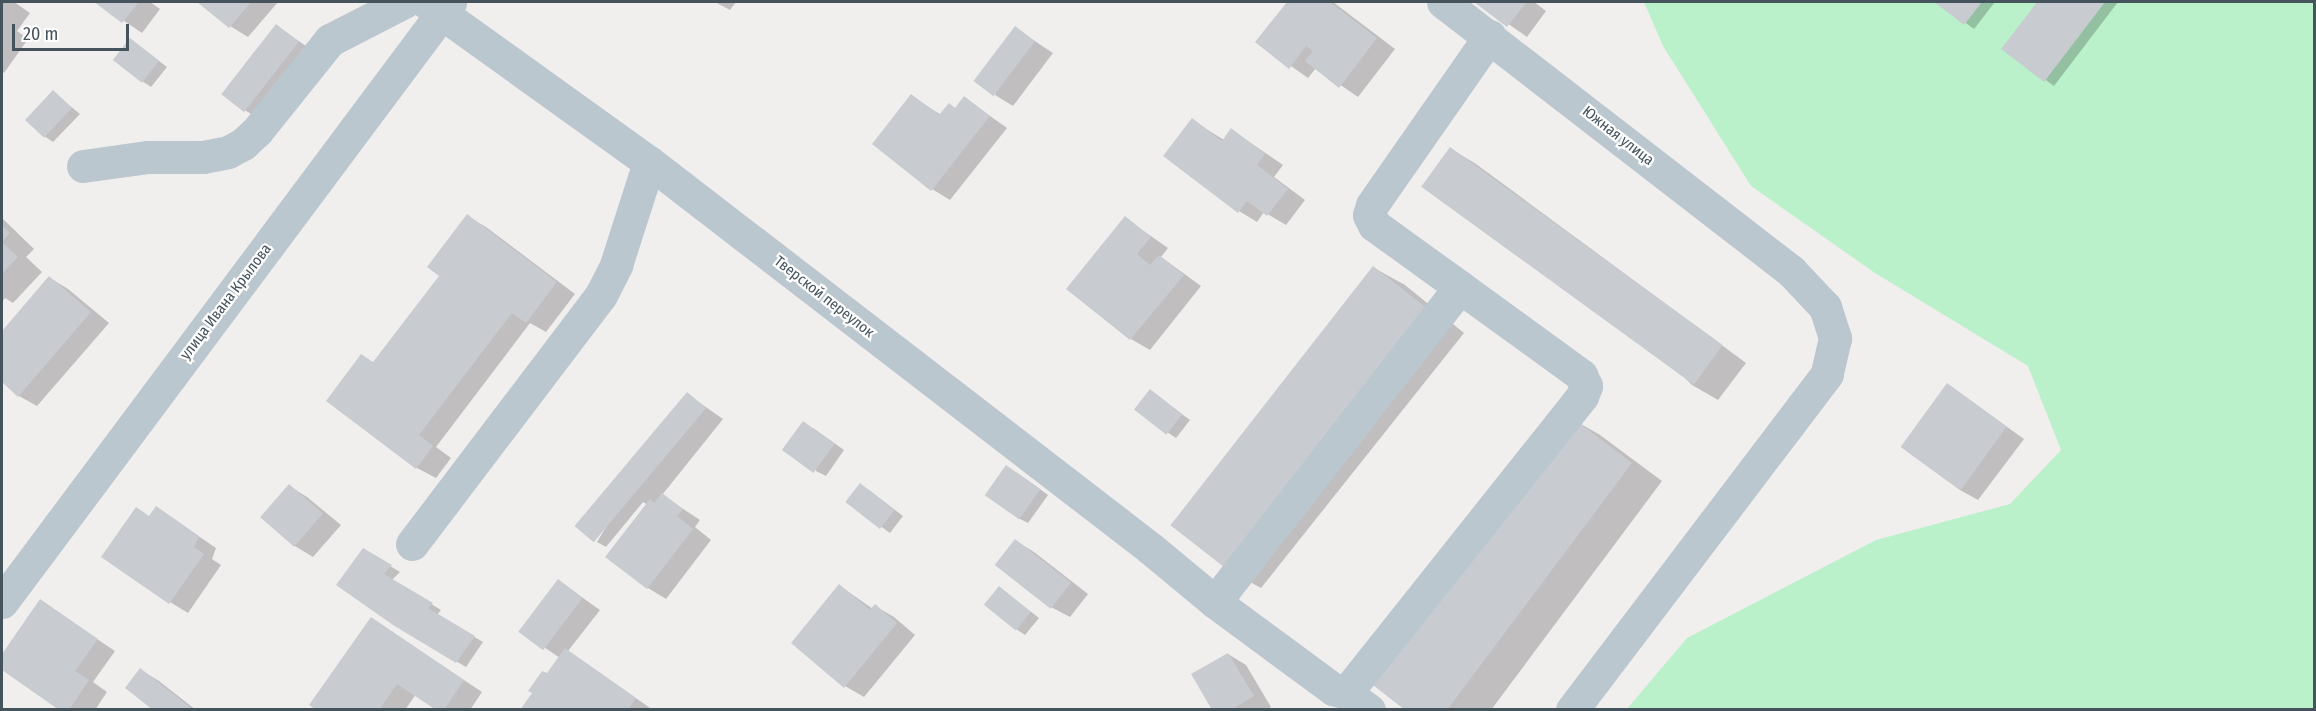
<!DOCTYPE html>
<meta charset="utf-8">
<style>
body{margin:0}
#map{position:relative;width:2316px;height:711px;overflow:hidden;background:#f1eeee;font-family:"Fira Sans Condensed",sans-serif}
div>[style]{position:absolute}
.green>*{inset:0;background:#baf1cb}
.shadow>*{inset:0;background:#0003}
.building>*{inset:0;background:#c8ccd1;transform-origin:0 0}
.minor>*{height:33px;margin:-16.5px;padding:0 16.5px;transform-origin:16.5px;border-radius:16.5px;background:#bbc7ce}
span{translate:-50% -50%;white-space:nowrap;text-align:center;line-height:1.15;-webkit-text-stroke:4.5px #fff;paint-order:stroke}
.street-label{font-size:15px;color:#45535d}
.frame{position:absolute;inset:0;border:3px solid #45535d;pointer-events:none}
.scale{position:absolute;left:12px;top:24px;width:117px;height:27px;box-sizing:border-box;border:3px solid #45535d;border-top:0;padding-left:8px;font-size:18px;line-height:21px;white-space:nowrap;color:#45535d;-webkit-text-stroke:4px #fff;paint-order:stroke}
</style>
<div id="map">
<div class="green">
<div style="clip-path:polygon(1644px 2px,2314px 2px,2314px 709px,1626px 710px,1687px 638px,1876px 540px,2010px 504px,2061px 450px,2028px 366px,1875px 273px,1751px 186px,1663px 46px)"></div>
</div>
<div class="shadow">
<div style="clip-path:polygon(2px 2px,14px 2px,30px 13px,17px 31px,28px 39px,4px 73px,2px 71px)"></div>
<div style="clip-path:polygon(96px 2px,150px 2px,160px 9px,142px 33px)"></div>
<div style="clip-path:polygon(200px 2px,278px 2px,248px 37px,230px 26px)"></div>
<div style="clip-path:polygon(715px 2px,736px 2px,730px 10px)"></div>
<div style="clip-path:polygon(1288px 2px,1333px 2px,1395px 49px,1358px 97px,1316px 68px,1308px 78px,1257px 42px)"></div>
<div style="clip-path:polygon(1477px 2px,1534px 2px,1546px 11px,1527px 37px)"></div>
<div style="clip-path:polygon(1937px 2px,1995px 2px,1974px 29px)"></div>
<div style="clip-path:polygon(2039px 2px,2118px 2px,2054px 86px,2003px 49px)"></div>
<div style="clip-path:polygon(277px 26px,316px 53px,261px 120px,243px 109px)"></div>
<div style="clip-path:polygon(1015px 28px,1053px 53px,1013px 106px,995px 95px)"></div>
<div style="clip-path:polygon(131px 40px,167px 67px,151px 87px,142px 81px)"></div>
<div style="clip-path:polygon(53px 92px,80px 114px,53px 142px,44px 136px)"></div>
<div style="clip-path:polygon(912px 96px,941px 115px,956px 109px,965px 98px,1007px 128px,950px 200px,932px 189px)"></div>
<div style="clip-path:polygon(1192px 120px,1224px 140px,1232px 130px,1283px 165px,1274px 177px,1305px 200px,1286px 225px,1264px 212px,1257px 222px,1239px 211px)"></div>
<div style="clip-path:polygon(1451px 149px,1476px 164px,1746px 363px,1718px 400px,1692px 385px)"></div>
<div style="clip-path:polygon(467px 216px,486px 227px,575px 294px,546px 332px,530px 323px,436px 447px,451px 458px,436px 478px,417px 468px,328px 400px,374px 363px,441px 275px)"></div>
<div style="clip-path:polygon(2px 218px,34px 249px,26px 257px,42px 272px,13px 303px,5px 298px,2px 302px)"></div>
<div style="clip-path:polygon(1125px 218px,1168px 248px,1161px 257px,1201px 286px,1150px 350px,1131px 339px,1068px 288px)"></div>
<div style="clip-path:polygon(1374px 268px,1405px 285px,1464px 333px,1261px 588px,1230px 571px)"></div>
<div style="clip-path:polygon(50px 278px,68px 289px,109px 323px,37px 406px,19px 396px,2px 380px,2px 333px)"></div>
<div style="clip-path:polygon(1948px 385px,2024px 439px,1978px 500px,1960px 490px)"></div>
<div style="clip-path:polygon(1150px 391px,1190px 420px,1176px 438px,1167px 432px)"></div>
<div style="clip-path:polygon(687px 394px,723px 419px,662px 495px,700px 520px,695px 527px,711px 540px,666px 599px,648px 588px,648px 505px,643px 502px,606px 547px,597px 542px)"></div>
<div style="clip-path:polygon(1569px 417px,1600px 435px,1662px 481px,1491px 710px,1408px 710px)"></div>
<div style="clip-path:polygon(813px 428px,844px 450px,826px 476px,816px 471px)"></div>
<div style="clip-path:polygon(1016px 472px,1048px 495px,1028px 523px,1018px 518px)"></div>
<div style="clip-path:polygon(289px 486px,307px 497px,341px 525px,313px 557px,295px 546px,262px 517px)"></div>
<div style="clip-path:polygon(869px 490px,903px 516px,890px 533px,847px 502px)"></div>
<div style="clip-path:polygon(157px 508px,216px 548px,212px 559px,221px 565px,188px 613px,170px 602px,151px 517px)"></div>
<div style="clip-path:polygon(1016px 541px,1034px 552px,1088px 594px,1070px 617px,1051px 607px,997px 564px)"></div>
<div style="clip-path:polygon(364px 550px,400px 572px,392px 580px,441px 610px,437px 615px,483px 642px,466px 667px,394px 624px)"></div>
<div style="clip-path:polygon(559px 581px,600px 610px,568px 651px,653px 710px,522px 710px,560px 658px,520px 631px)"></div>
<div style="clip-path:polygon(840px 586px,873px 609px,875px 606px,894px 617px,915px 635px,864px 697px,845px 686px)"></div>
<div style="clip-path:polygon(1000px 588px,1039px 618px,1025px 635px,1016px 629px)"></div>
<div style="clip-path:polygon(40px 601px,115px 651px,93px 682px,107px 692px,95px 710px,61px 710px,2px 668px,2px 656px)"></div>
<div style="clip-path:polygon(372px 619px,482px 692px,470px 710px,439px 710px,416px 694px,405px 710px,318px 710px)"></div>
<div style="clip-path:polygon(1228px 654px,1246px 665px,1271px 707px,1267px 710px,1214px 710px)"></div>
<div style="clip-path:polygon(141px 670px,159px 681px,196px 710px,155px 710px)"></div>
</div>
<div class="building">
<div style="clip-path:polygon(94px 2px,139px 2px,122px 23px)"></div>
<div style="clip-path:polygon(197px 2px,251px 2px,229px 28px)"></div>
<div style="clip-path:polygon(1287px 2px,1330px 2px,1377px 38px,1339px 88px,1305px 61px,1313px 51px,1306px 46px,1289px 69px,1255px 42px)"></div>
<div style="clip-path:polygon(1474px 2px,1527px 2px,1507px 27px)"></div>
<div style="clip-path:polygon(1934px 2px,1982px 2px,1964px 25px)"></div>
<div style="clip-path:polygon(2037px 2px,2105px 2px,2044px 82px,2001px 49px)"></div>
<div style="left:276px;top:24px;width:29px;height:89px;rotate:38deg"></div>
<div style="left:1015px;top:26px;width:25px;height:69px;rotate:37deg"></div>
<div style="left:130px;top:38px;width:37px;height:28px;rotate:38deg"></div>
<div style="left:53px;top:90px;width:26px;height:41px;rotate:43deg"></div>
<div style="clip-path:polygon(911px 94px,939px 115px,949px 103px,955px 108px,964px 96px,990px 116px,931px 191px,872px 144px)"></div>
<div style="clip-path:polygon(1192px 118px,1222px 141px,1231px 128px,1265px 154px,1257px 165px,1288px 189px,1267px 216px,1247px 201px,1238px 213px,1163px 156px)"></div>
<div style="left:1450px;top:147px;width:337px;height:49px;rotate:36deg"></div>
<div style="clip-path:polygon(467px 214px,557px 282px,526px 323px,512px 313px,419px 435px,433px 446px,416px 469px,326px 401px,361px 354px,373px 362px,439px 276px,427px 267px)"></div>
<div style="clip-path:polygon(1125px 216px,1151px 237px,1137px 254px,1150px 265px,1159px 255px,1184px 275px,1130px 340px,1066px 289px)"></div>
<div style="clip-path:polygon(2px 226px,10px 233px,2px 242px)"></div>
<div style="clip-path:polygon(2px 242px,18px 257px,2px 274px)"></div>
<div style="left:1373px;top:266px;width:78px;height:329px;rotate:38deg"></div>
<div style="clip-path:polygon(49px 276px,91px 312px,18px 397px,2px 382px,2px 331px)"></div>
<div style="left:1947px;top:383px;width:74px;height:79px;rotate:36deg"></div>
<div style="left:1150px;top:389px;width:41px;height:26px;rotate:38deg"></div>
<div style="left:687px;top:392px;width:25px;height:175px;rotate:40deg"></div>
<div style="clip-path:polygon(1569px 415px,1632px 463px,1447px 710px,1405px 710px,1369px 682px)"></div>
<div style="left:803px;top:421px;width:39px;height:36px;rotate:36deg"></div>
<div style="left:1006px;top:465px;width:42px;height:37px;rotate:35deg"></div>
<div style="left:860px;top:483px;width:44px;height:24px;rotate:38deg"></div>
<div style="left:289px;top:484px;width:45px;height:44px;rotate:41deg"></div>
<div style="clip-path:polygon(662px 493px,683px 509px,677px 516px,693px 529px,647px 589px,605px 557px,650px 499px,654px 503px)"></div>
<div style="clip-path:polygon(156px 506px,199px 536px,194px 547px,204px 554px,169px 604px,101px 557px,136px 507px,149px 516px)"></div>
<div style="left:1015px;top:539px;width:71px;height:33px;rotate:38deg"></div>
<div style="clip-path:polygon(363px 548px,392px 565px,384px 574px,433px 603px,428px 608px,475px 636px,456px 663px,393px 625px,336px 585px)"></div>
<div style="left:558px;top:579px;width:31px;height:66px;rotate:37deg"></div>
<div style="clip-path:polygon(839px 584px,870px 610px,875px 604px,897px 623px,844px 688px,791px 643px)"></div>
<div style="left:999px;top:586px;width:41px;height:24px;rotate:39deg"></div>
<div style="clip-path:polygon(40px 599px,98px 639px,75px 671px,89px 680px,69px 710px,59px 710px,2px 670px,2px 654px)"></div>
<div style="clip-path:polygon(371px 617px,464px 680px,444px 710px,436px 710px,397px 684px,379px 710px,316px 710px,309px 705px)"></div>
<div style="clip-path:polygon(565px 648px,636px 698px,628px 710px,520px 710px,532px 693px,528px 691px,542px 671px,547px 673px)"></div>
<div style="clip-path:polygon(1228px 653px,1254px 696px,1231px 710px,1212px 710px,1191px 674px)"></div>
<div style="clip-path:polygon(140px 668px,194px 710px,153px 710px,125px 688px)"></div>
</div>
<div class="minor">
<div style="left:426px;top:2px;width:274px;rotate:35.7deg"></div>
<div style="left:649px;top:162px;width:632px;rotate:37.61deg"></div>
<div style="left:1150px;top:548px;width:85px;rotate:39.7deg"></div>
<div style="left:1443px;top:2px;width:440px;rotate:37.7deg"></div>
<div style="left:1791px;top:271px;width:50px;rotate:46.6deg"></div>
<div style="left:1825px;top:307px;width:33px;rotate:72deg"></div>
<div style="left:1835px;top:338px;width:37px;rotate:103deg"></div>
<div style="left:1827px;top:374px;width:422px;rotate:127.2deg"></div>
<div style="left:83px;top:166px;width:66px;rotate:-7.9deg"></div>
<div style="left:148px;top:157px;width:55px"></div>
<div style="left:203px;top:157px;width:25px;rotate:-11deg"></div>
<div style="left:228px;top:152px;width:17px;rotate:-28deg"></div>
<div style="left:243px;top:144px;width:19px;rotate:-43deg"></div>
<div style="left:257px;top:131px;width:117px;rotate:-51.3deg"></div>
<div style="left:330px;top:40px;width:83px;rotate:-27.2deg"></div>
<div style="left:1460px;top:287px;width:399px;rotate:127.9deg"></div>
<div style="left:1215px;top:602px;width:147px;rotate:36.4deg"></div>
<div style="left:1333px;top:689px;width:11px;rotate:15deg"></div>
<div style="left:1344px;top:692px;width:7px;rotate:-34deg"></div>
<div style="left:1350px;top:688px;width:373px;rotate:-51.5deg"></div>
<div style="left:1582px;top:396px;width:11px;rotate:-68deg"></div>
<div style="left:1586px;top:386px;width:12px;rotate:-114deg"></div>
<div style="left:1581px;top:375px;width:150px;rotate:-144deg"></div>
<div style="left:1460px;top:287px;width:106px;rotate:-144.2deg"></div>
<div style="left:1374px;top:225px;width:11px;rotate:-117deg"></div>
<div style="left:1369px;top:215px;width:10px;rotate:-73deg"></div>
<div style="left:1372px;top:205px;width:206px;rotate:-55.1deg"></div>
<div style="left:412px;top:544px;width:313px;rotate:-52.8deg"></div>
<div style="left:601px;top:295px;width:34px;rotate:-63deg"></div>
<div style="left:616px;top:265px;width:108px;rotate:-72.2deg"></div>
<div style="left:2px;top:602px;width:749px;rotate:-53.25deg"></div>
<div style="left:1344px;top:692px;width:31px;rotate:36deg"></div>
</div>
<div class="street-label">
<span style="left:1618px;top:136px;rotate:38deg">Южная улица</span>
<span style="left:824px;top:297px;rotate:38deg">Тверской переулок</span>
<span style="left:226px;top:302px;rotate:-53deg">улица Ивана Крылова</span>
</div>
<div class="frame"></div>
<div class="scale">20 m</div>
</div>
